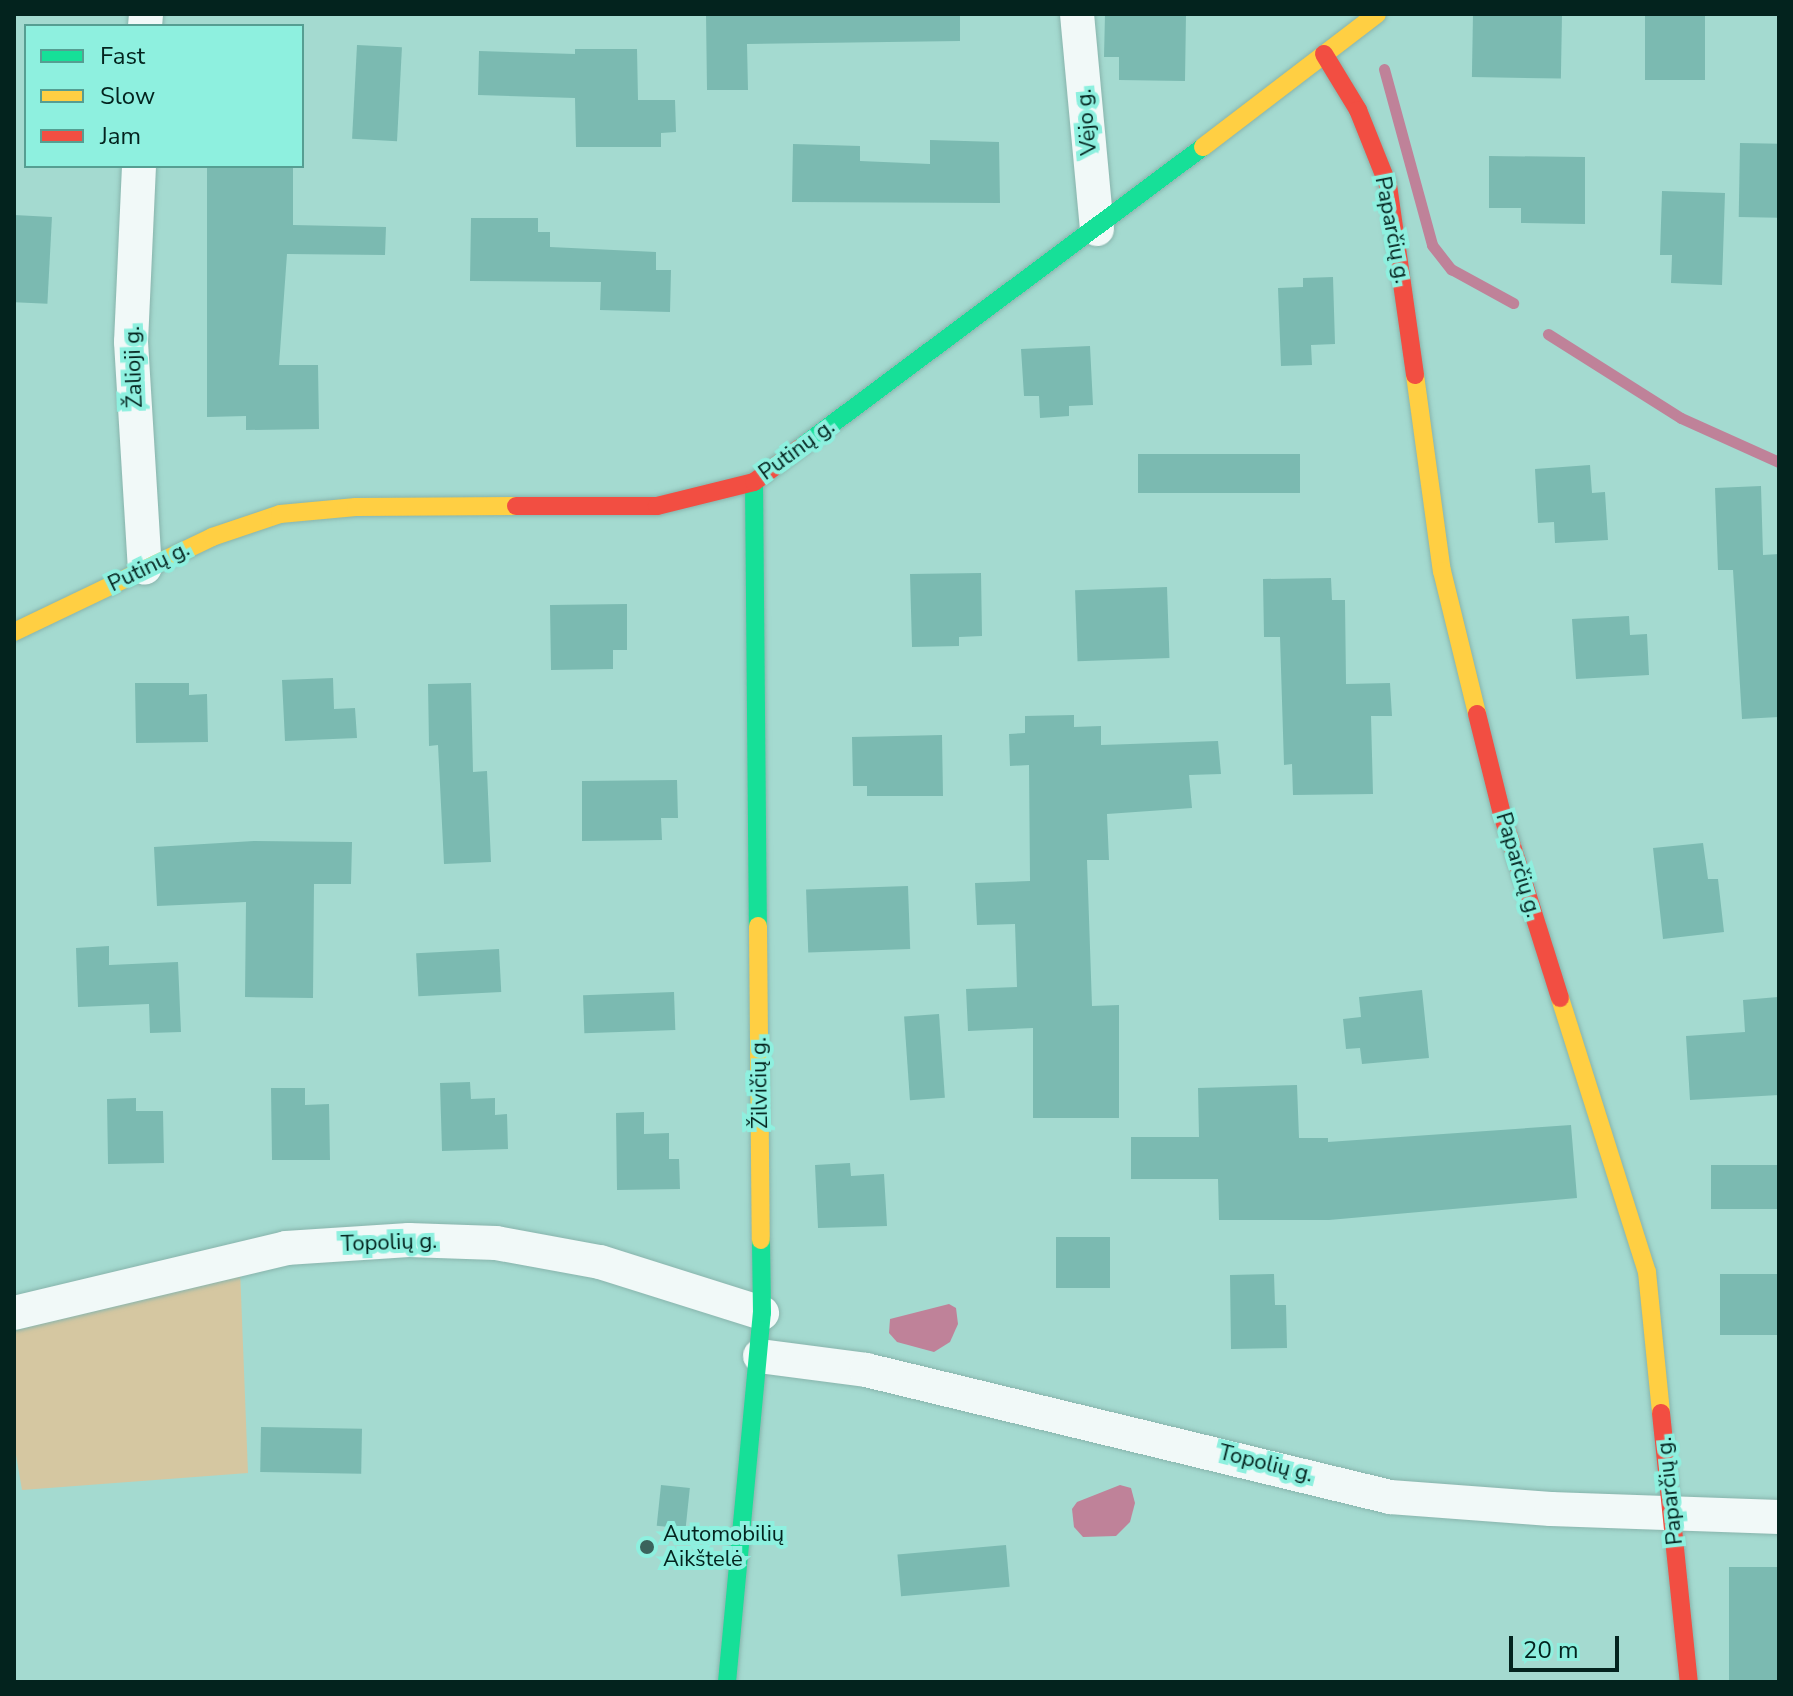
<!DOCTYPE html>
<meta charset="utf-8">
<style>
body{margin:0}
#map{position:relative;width:1793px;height:1696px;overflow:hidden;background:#a4dad0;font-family:"Nunito Sans",sans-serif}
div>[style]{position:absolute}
.green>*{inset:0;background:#d5c7a1}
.water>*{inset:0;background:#bf8299}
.stream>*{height:11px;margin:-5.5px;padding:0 5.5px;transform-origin:5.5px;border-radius:5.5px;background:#bf8299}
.building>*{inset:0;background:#7bbab1;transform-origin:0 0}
.roads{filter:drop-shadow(0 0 2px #88b4ac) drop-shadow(0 0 2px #88b4ac)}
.street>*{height:34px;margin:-17px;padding:0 17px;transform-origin:17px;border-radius:17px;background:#f1f9f8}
.fast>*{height:18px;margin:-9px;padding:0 9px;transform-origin:9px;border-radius:9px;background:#16e098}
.slow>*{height:18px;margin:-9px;padding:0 9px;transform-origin:9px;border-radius:9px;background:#ffcf43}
.jam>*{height:18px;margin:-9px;padding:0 9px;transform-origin:9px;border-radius:9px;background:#f24e42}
.dots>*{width:22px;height:22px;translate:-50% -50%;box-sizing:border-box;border:4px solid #8ef0df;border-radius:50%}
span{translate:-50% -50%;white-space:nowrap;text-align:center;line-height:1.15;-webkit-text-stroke:8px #8ef0df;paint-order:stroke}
.street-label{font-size:22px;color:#03231e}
.poi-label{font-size:22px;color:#03231e}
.left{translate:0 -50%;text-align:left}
.frame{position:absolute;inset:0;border:16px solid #03231e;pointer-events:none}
.legend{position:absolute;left:24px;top:24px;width:280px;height:144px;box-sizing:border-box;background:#8ef0df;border:2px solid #569e92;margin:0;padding:10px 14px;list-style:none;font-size:24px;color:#03231e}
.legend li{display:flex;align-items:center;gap:16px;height:40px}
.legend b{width:40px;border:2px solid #569e92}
.scale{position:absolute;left:1509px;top:1636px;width:110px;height:36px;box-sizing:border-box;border:4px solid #03231e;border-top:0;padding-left:10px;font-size:24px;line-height:28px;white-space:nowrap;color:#03231e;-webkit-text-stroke:6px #8ef0df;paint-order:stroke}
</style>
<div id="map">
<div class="green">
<div style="clip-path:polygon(240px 1269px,248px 1473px,22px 1490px,14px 1443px,14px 1331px)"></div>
</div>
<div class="water">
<div style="clip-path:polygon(949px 1304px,956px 1308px,958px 1324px,950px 1342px,934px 1352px,897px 1342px,889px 1333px,890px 1319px)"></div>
<div style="clip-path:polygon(1120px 1485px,1131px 1488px,1135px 1503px,1130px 1522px,1116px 1536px,1083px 1537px,1074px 1527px,1072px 1509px,1077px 1502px)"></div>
</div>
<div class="stream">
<div style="left:1384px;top:69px;width:182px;rotate:74.7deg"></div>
<div style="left:1432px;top:245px;width:31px;rotate:52deg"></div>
<div style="left:1451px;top:269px;width:71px;rotate:28.7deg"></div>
<div style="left:1548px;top:334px;width:157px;rotate:32.3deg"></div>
<div style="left:1681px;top:418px;width:107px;rotate:24.2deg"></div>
</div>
<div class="building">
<div style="clip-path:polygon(706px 14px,960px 14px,960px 41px,747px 44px,748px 90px,707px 90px)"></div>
<div style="clip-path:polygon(1105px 14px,1186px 14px,1185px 81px,1119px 80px,1119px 57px,1104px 57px)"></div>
<div style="left:1473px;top:14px;width:89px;height:63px;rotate:1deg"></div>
<div style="left:1645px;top:14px;width:60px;height:66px"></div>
<div style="left:357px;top:45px;width:45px;height:94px;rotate:3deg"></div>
<div style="clip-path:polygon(575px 49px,637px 49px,638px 100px,675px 100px,676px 132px,661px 133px,661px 147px,576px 147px,575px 98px,478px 95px,479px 51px,575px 54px)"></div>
<div style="clip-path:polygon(930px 140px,999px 142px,1000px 203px,792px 202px,793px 144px,860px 146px,860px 161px,930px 164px)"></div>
<div style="left:1740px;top:143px;width:39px;height:74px;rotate:1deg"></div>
<div style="clip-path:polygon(1489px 156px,1585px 157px,1585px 224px,1521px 223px,1521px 208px,1489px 208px)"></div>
<div style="clip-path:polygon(207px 166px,293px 166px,293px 225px,386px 227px,385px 255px,287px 254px,279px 365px,318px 365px,319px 429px,246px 430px,246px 416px,207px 417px)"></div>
<div style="clip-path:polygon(1662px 191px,1725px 193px,1722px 285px,1671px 283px,1672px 255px,1660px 255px)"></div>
<div style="left:14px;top:215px;width:38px;height:87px;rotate:3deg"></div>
<div style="clip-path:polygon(471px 218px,538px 218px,538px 232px,550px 232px,550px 247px,656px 252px,656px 270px,671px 270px,670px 312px,600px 310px,601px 282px,470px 281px)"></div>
<div style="clip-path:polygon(1333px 277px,1335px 344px,1311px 345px,1312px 365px,1281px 366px,1278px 288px,1303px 287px,1303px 278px)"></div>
<div style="clip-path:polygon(1090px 346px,1093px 405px,1069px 406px,1069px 416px,1040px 418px,1039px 396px,1024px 396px,1021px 349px)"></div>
<div style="left:1300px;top:454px;width:39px;height:162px;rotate:90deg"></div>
<div style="clip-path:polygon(1590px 465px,1592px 493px,1605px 492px,1608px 540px,1555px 543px,1554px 522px,1538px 523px,1535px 469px)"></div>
<div style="clip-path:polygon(1761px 486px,1763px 555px,1779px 554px,1779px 717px,1742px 719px,1733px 570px,1718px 570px,1715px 488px)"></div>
<div style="clip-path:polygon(981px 573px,982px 636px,959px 637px,959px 646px,912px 647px,910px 574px)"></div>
<div style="clip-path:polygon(1331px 578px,1332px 600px,1345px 600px,1346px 684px,1390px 683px,1392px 716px,1371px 716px,1373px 794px,1293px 795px,1292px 764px,1284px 765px,1280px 637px,1264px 637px,1263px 579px)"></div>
<div style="left:1167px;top:587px;width:71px;height:92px;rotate:88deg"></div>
<div style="clip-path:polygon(627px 604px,627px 650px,613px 650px,613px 669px,551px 670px,550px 605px)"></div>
<div style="clip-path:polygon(1629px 616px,1630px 635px,1647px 634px,1649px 675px,1576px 679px,1572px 619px)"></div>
<div style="clip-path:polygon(333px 678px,334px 709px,355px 708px,357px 738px,285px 741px,282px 680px)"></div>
<div style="clip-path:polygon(135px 683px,189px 683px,189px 695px,207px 694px,208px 742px,136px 743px)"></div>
<div style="clip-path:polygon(471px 683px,473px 772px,487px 771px,491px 862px,444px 864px,438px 745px,429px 746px,428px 684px)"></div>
<div style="clip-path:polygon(1074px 715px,1074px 727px,1101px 726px,1101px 745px,1218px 741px,1221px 774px,1189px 775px,1192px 808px,1107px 814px,1109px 860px,1087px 860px,1092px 1006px,1119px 1005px,1119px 1118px,1033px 1118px,1033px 1028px,968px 1031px,966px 989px,1017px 987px,1015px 924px,977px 925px,975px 883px,1030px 881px,1029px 765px,1010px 766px,1009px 734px,1025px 733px,1025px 716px)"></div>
<div style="clip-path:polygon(942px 735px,943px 796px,867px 796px,867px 786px,853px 786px,852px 737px)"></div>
<div style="clip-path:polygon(677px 780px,678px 818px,661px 818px,662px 840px,582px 841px,582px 781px)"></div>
<div style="clip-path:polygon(254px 841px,352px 842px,351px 884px,314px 884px,313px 998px,245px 997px,246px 902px,157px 906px,154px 847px)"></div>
<div style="clip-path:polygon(1703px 843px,1708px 879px,1718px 879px,1724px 932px,1663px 939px,1653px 848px)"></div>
<div style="left:908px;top:886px;width:63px;height:102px;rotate:88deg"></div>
<div style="clip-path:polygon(109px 946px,109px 965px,178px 962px,181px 1032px,150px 1033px,149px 1004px,78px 1007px,76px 948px)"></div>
<div style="left:499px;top:949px;width:43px;height:83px;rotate:87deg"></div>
<div style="clip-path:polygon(1422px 990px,1429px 1058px,1362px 1064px,1360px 1048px,1346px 1049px,1343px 1019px,1361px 1017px,1359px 997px)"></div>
<div style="left:674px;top:992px;width:38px;height:91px;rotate:88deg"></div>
<div style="clip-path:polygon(1778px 997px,1779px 1095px,1690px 1100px,1686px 1036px,1745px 1032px,1743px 1000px)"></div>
<div style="left:939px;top:1014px;width:84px;height:35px;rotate:86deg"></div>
<div style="clip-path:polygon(470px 1082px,471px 1099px,495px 1098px,495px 1115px,507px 1114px,508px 1149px,442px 1151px,440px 1083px)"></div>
<div style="clip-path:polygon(1297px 1085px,1299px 1138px,1328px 1138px,1328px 1142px,1571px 1125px,1577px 1198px,1329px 1220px,1219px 1220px,1218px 1179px,1131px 1179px,1131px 1137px,1199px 1137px,1198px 1088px)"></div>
<div style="clip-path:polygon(271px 1088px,305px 1088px,305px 1105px,329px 1104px,330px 1160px,272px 1160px)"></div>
<div style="clip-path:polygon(136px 1098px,136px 1111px,163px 1111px,164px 1163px,108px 1164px,107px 1099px)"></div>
<div style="clip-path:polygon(644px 1112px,644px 1134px,669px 1133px,669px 1159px,679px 1159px,680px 1189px,617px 1190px,616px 1113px)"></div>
<div style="clip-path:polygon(850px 1163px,851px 1176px,884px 1174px,887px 1226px,818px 1228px,815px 1165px)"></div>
<div style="left:1779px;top:1165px;width:44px;height:68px;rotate:90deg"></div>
<div style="left:1056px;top:1237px;width:54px;height:51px"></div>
<div style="clip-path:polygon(1274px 1274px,1275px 1305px,1286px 1305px,1287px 1348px,1231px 1349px,1230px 1275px)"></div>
<div style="left:1779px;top:1274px;width:61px;height:59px;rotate:90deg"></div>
<div style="left:261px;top:1427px;width:101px;height:45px;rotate:1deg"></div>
<div style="left:661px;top:1485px;width:29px;height:41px;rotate:6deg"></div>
<div style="left:1006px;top:1545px;width:42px;height:109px;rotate:85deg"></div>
<div style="left:1779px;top:1567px;width:115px;height:50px;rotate:90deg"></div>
</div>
<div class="roads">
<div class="street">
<div style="left:1077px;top:14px;width:216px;rotate:84.7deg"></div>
<div style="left:145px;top:26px;width:12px;rotate:-85deg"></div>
<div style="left:139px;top:166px;width:176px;rotate:92.6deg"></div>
<div style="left:131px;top:342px;width:226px;rotate:86.5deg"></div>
<div style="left:14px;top:1313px;width:280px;rotate:-13.4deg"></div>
<div style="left:286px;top:1248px;width:123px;rotate:-3.7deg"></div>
<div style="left:409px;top:1240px;width:87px;rotate:2deg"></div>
<div style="left:496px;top:1243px;width:106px;rotate:10.4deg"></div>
<div style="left:600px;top:1262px;width:170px;rotate:17.5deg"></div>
<div style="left:760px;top:1356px;width:107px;rotate:7.5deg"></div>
<div style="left:866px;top:1370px;width:539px;rotate:13.62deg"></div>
<div style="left:1390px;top:1497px;width:161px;rotate:4.3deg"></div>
<div style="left:1551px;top:1509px;width:228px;rotate:2deg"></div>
</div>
<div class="fast">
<div style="left:800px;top:448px;width:503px;rotate:-36.76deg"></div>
<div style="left:754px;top:482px;width:444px;rotate:89.5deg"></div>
<div style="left:727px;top:1682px;width:371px;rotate:-84.6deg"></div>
<div style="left:762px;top:1313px;width:73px;rotate:-90.8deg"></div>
</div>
<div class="slow">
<div style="left:1203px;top:147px;width:219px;rotate:-37.4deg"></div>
<div style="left:1415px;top:375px;width:198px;rotate:82.2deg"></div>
<div style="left:1442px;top:571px;width:147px;rotate:76.2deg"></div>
<div style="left:14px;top:632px;width:220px;rotate:-25.6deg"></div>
<div style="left:212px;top:537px;width:72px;rotate:-18.7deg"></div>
<div style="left:280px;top:514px;width:76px;rotate:-5.3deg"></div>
<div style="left:356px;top:507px;width:160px;rotate:-0.4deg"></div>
<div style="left:758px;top:926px;width:314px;rotate:89.5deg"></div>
<div style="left:1560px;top:998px;width:287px;rotate:72.4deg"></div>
<div style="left:1647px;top:1272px;width:142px;rotate:84.3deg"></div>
</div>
<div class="jam">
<div style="left:1324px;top:54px;width:66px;rotate:58.7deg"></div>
<div style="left:1358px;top:110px;width:81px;rotate:68.2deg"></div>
<div style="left:1388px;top:185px;width:192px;rotate:81.9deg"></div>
<div style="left:516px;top:506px;width:141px"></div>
<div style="left:657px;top:506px;width:100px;rotate:-13.9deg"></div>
<div style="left:754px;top:482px;width:57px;rotate:-36.5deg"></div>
<div style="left:1477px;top:714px;width:103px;rotate:76deg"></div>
<div style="left:1502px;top:814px;width:193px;rotate:72.5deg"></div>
<div style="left:1661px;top:1413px;width:270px;rotate:84.1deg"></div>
</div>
</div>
<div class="dots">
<div style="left:647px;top:1547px;background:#3b635c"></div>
</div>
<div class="street-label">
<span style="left:1087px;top:122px;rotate:-95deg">Vėjo g.</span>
<span style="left:1392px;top:230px;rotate:79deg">Paparčių g.</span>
<span style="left:134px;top:367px;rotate:-92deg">Žalioji g.</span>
<span style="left:797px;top:450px;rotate:-36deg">Putinų g.</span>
<span style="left:149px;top:567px;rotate:-26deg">Putinų g.</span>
<span style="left:1518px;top:865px;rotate:73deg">Paparčių g.</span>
<span style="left:760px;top:1083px;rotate:-91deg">Žilvičių g.</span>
<span style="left:389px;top:1243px;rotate:-2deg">Topolių g.</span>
<span style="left:1266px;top:1464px;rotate:14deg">Topolių g.</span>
<span style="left:1670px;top:1491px;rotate:-96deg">Paparčių g.</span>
</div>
<div class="poi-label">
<span class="left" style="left:663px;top:1547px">Automobilių<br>Aikštelė</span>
</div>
<div class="frame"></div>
<ul class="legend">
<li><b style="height:10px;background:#16e098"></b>Fast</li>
<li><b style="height:10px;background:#ffcf43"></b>Slow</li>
<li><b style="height:10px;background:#f24e42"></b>Jam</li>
</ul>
<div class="scale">20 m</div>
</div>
